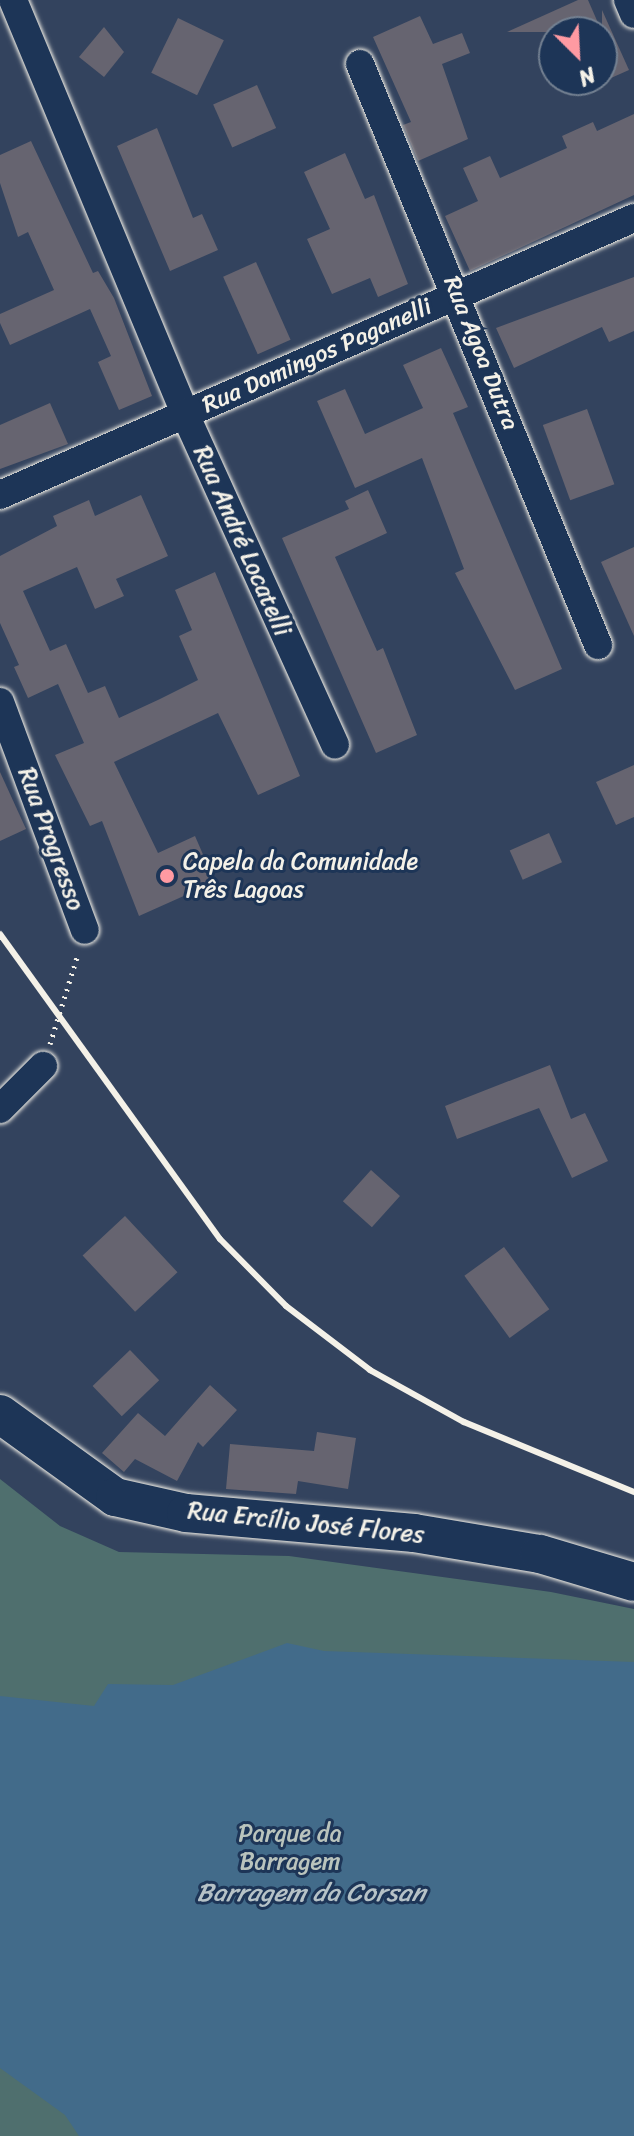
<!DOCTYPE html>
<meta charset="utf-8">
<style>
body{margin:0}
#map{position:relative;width:634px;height:2136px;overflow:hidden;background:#33435e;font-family:Sriracha,sans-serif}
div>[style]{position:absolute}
.green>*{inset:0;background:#4f6f6e}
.water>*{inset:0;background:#426b8a}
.building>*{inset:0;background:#666470;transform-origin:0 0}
.path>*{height:5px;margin-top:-2.5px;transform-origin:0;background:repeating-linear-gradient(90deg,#f4f1e8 0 2px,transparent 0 8px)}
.roads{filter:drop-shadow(0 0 2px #f4f1e8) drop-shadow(0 0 2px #f4f1e8)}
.street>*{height:28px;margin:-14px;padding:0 14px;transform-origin:14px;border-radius:14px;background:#1d3557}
.secondary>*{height:38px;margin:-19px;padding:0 19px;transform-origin:19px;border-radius:19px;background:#1d3557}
.rail>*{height:6px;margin:-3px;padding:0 3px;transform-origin:3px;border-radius:3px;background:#f4f1e8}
.dots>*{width:22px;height:22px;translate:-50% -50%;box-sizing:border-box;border:4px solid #1d3557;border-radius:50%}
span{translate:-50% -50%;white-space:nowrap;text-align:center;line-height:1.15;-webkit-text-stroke:6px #1d3557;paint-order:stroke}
.street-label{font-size:24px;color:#f4f1e8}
.poi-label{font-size:24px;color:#f4f1e8}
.left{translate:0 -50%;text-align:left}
.park-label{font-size:24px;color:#bac4bd}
.water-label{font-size:26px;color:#b6c2c7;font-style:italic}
.north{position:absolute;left:538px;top:16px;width:80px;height:80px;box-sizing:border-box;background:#1d3557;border:2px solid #738091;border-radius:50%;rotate:156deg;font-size:22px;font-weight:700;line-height:32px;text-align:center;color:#f4f1e8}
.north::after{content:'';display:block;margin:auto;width:28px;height:36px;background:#ff9aa2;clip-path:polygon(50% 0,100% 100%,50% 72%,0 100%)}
</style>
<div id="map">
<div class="green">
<div style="clip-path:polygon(0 1479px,60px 1526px,119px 1552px,289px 1556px,551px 1592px,634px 1609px,634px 2136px,0 2136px)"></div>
</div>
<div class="water">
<div style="clip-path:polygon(287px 1643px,324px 1651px,634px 1662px,634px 2136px,79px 2136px,65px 2115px,0 2068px,0 1696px,94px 1706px,108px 1684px,173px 1685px)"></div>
</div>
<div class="building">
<div style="clip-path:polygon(578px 0,588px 0,602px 32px,507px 32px)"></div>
<div style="clip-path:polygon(602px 10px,629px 70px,602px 82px)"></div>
<div style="clip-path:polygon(420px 16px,433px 44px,462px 33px,470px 53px,442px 64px,468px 139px,418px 161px,403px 125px,411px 122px,373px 37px)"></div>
<div style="left:178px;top:18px;width:51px;height:61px;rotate:26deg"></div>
<div style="clip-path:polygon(104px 27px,124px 52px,104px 77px,79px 57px)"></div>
<div style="left:257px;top:85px;width:47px;height:48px;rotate:66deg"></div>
<div style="clip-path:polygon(634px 114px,634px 195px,470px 271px,445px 216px,478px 201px,463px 168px,490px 156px,500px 178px,567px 148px,562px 136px,593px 122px,597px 131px)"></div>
<div style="clip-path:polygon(157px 128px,193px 218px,202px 214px,218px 250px,170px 271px,117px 146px)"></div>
<div style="clip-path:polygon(31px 141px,93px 273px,98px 271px,114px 298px,152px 396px,119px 410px,98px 362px,111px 356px,90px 309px,10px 345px,0 323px,0 314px,54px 290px,28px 232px,18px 237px,0 183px,0 155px)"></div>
<div style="clip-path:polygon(345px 153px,365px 199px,374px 195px,408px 284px,378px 297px,370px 278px,332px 294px,307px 239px,330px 229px,304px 172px)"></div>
<div style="left:256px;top:262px;width:85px;height:36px;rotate:66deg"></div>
<div style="clip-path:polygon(634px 277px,634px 331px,609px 342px,602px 327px,514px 368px,496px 328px)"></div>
<div style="clip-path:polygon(441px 348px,468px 407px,453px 413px,562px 669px,515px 690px,455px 573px,464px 569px,422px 458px,355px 488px,317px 401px,345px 389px,365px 434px,423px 408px,403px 365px)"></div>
<div style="clip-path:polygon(50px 403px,68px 444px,0 469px,0 425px)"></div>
<div style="left:587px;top:409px;width:80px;height:47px;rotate:70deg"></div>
<div style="clip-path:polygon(368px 490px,387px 533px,335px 557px,377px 651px,383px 648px,417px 735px,376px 753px,282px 538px,349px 509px,345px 501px)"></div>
<div style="clip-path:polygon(141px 495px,168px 556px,116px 579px,124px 596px,95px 609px,77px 567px,23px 591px,50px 651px,66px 644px,88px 693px,105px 686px,119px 718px,160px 699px,198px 680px,179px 636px,192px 630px,175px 590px,215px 572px,300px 776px,258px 795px,218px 713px,114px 762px,158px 853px,195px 836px,215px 882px,139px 916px,102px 821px,90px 826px,55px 755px,84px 743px,58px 684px,28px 698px,14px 667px,19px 665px,0 623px,0 556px,57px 526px,53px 516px,89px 500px,95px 516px)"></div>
<div style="clip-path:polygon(634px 547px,634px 636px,601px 562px)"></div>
<div style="clip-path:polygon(634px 765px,634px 817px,616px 825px,596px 782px)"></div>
<div style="clip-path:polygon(0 772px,26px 829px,0 841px)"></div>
<div style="left:549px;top:833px;width:32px;height:43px;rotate:66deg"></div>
<div style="clip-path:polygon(550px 1065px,571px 1119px,585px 1113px,608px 1161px,572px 1178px,539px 1108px,457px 1139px,445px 1106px)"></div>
<div style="left:371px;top:1170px;width:39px;height:42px;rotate:42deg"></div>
<div style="left:125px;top:1216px;width:77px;height:58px;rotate:47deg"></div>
<div style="left:504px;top:1247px;width:77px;height:49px;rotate:54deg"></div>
<div style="left:130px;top:1350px;width:42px;height:52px;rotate:46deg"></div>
<div style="clip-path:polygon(210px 1385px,237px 1410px,203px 1447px,198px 1442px,177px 1481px,135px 1459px,124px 1472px,102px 1453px,138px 1413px,165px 1436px)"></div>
<div style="clip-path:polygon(317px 1432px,356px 1438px,348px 1489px,298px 1481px,296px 1494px,226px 1489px,230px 1444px,314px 1451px)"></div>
</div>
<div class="path">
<div style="left:50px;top:1044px;width:94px;rotate:-72.7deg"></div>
</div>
<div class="roads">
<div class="street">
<div style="left:13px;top:0;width:448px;rotate:67.4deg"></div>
<div style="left:185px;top:414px;width:363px;rotate:65.6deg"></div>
<div style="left:628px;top:0;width:15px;rotate:67deg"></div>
<div style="left:360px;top:64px;width:628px;rotate:67.72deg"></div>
<div style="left:0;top:495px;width:692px;rotate:-23.6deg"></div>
<div style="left:0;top:702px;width:243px;rotate:69.6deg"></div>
<div style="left:0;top:1109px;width:61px;rotate:-45deg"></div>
</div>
<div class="secondary">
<div style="left:0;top:1414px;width:142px;rotate:35.8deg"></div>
<div style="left:115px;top:1497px;width:73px;rotate:12.7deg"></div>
<div style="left:186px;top:1513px;width:229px;rotate:5deg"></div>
<div style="left:414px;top:1533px;width:128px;rotate:9.5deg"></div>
<div style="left:540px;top:1554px;width:98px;rotate:16.6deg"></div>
</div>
</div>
<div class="rail">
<div style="left:0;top:934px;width:376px;rotate:54.2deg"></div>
<div style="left:220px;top:1239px;width:94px;rotate:45.4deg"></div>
<div style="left:286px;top:1306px;width:106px;rotate:37.3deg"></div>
<div style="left:370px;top:1370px;width:107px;rotate:29deg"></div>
<div style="left:464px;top:1422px;width:184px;rotate:22.4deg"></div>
</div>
<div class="dots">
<div style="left:167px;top:876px;background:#ff9aa2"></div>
</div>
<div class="street-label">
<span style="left:481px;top:353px;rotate:68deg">Rua Agoa Dutra</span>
<span style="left:317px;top:356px;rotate:-24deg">Rua Domingos Paganelli</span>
<span style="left:242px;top:541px;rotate:66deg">Rua André Locatelli</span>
<span style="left:51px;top:839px;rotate:70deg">Rua Progresso</span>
<span style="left:306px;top:1523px;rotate:6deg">Rua Ercílio José Flores</span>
</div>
<div class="poi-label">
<span class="left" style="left:183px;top:876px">Capela da Comunidade<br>Três Lagoas</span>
</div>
<div class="park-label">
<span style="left:290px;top:1848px">Parque da<br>Barragem</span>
</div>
<div class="water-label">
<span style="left:311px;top:1893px">Barragem da Corsan</span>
</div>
<div class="north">N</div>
</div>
